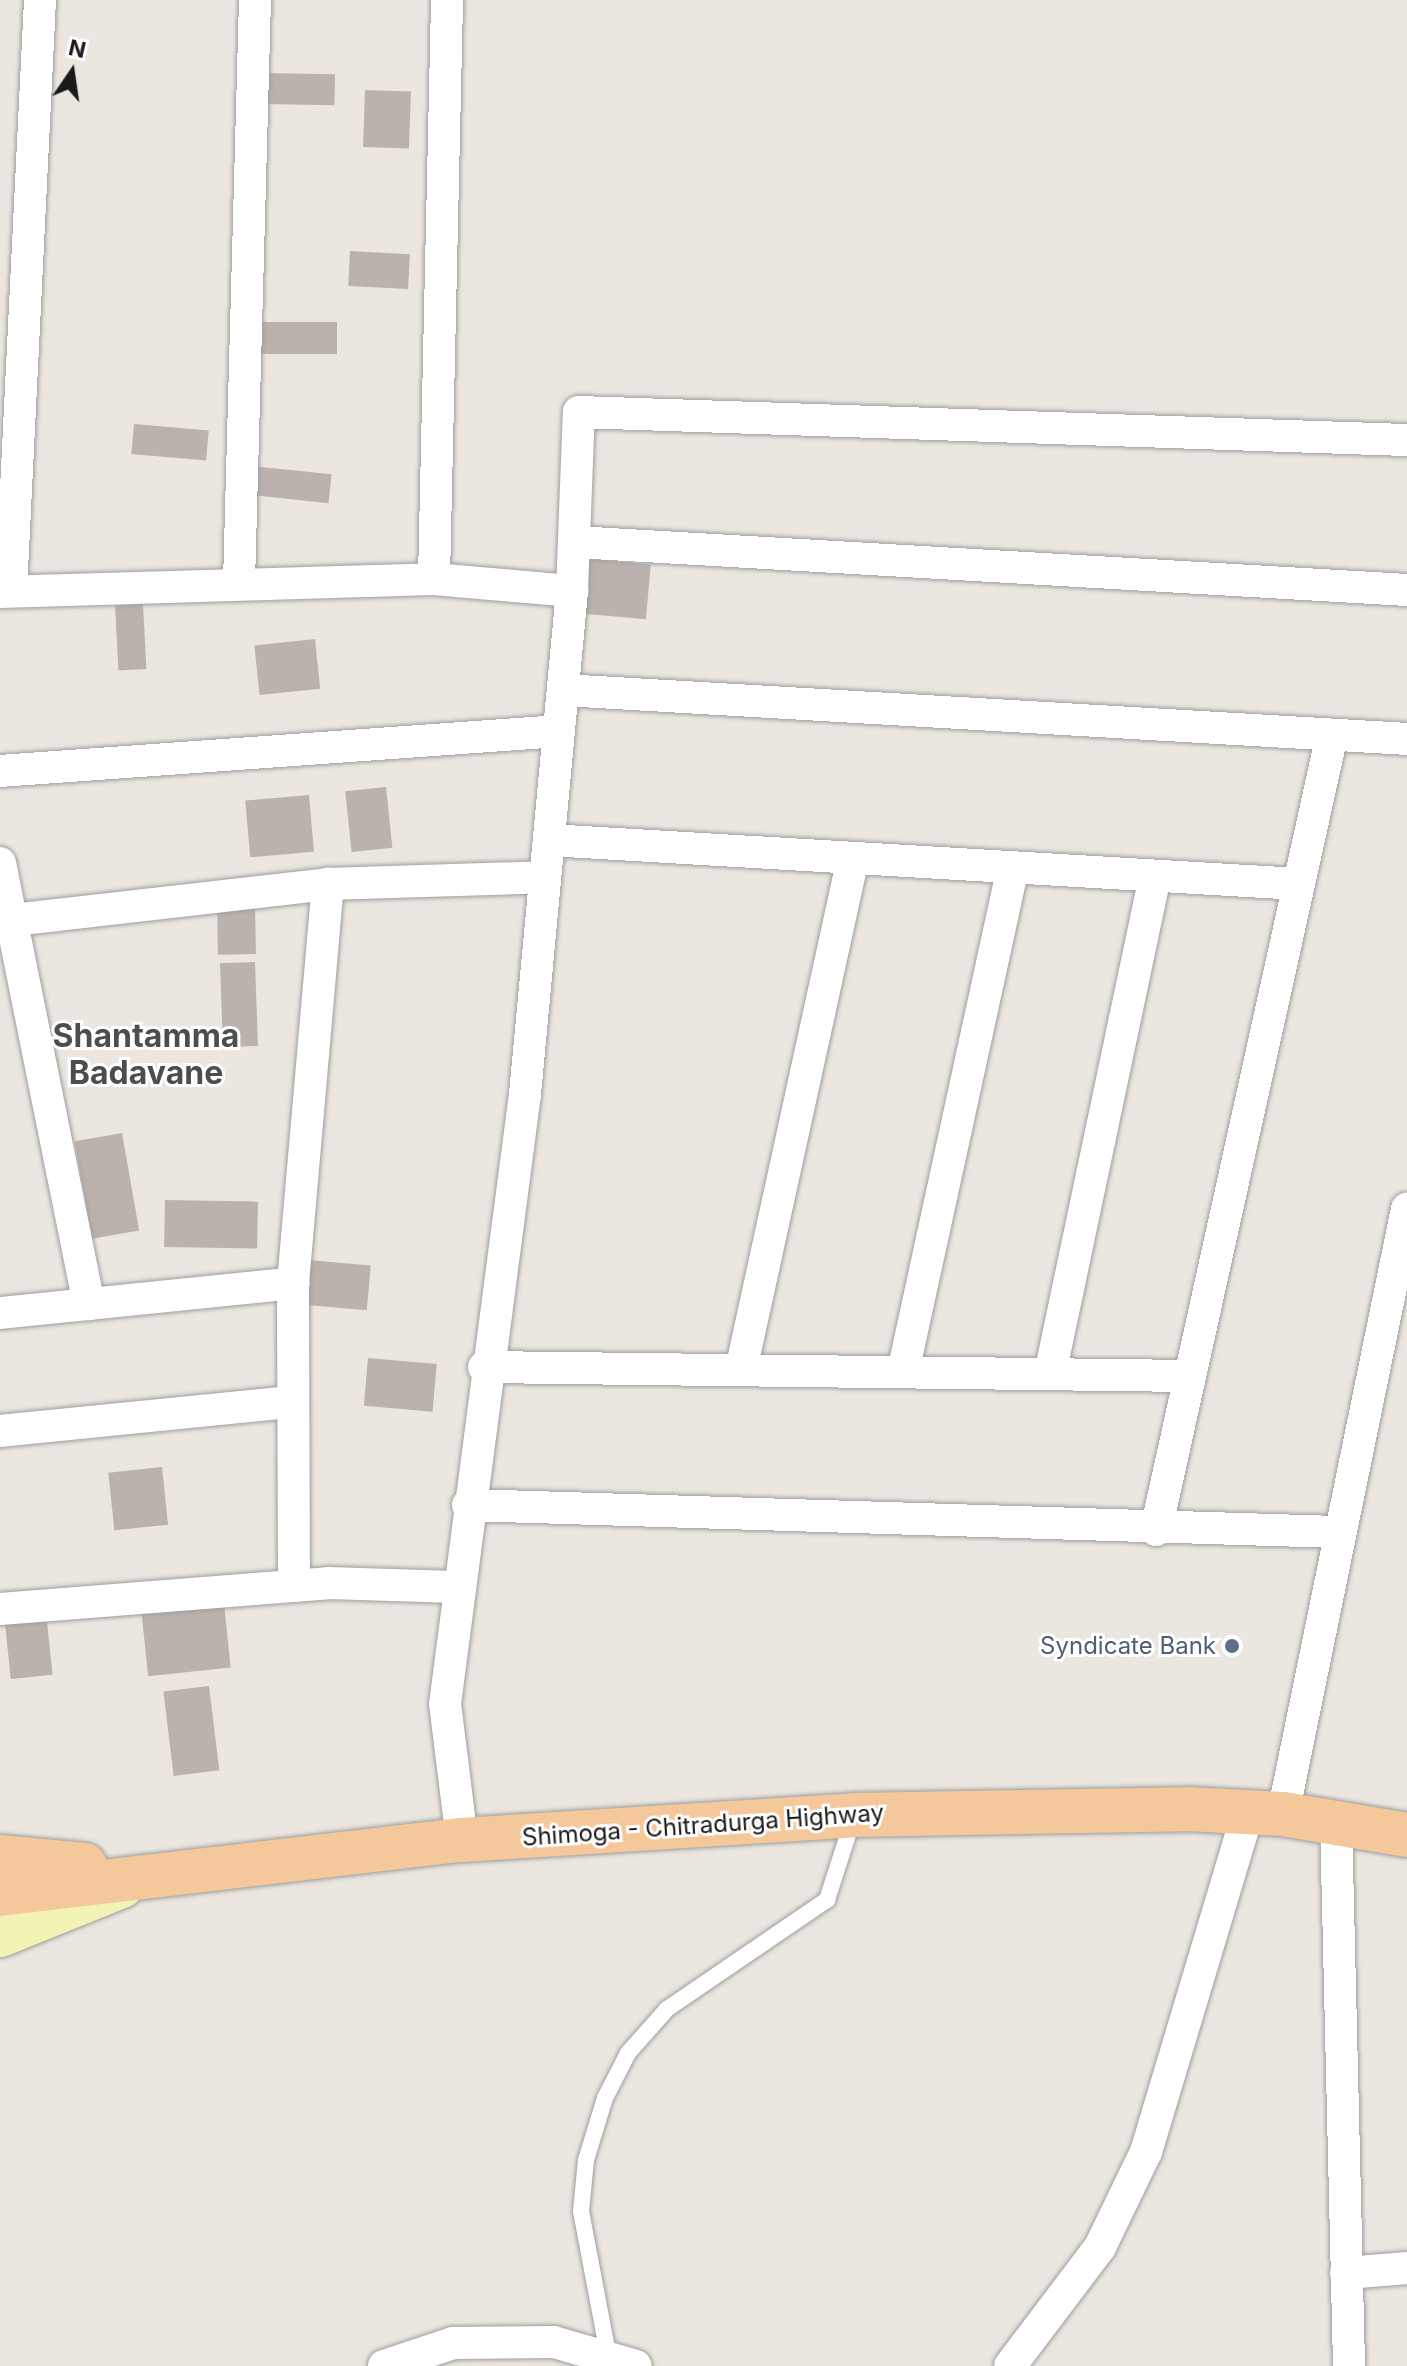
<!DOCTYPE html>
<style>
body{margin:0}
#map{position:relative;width:1407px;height:2366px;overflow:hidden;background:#ebe7e0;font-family:Inter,sans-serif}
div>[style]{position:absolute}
.building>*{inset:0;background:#bbb2ad;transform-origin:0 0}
.roads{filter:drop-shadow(0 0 2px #9e9e9e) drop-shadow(0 0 2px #9e9e9e)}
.lane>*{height:16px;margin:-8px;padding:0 8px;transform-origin:8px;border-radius:8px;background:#fff}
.street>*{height:32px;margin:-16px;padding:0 16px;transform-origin:16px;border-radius:16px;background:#fff}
.secondary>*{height:44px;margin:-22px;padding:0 22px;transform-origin:22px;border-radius:22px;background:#f4f3b6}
.primary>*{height:44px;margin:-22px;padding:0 22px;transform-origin:22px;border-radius:22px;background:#f5c89c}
.dots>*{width:22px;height:22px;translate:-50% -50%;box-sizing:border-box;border:4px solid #fff;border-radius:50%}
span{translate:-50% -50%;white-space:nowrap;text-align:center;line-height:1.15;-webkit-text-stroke:6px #fff;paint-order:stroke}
.service-label{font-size:24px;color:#4e5e75}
.right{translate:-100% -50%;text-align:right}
.street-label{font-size:24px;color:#1a1a1a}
.district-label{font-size:32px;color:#4d4d4d;font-weight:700}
.north{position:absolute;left:32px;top:32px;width:80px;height:80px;-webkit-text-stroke:6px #fff;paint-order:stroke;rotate:13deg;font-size:22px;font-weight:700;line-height:32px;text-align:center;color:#1a1a1a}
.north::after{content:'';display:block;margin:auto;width:28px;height:36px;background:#1a1a1a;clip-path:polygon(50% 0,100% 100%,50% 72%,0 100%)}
</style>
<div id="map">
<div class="building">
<div style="left:263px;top:73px;width:72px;height:31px;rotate:1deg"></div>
<div style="left:365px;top:90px;width:46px;height:57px;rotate:2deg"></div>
<div style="left:350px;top:251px;width:60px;height:35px;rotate:3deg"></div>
<div style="left:255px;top:322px;width:82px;height:32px"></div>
<div style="left:134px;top:424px;width:75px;height:30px;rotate:5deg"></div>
<div style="left:252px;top:466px;width:80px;height:29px;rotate:6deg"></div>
<div style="left:589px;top:559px;width:62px;height:55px;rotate:5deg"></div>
<div style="left:143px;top:604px;width:65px;height:28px;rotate:87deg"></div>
<div style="left:315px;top:639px;width:50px;height:61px;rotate:84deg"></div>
<div style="left:386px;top:787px;width:61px;height:41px;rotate:84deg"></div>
<div style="left:309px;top:795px;width:57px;height:64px;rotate:85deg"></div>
<div style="left:255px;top:902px;width:52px;height:38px;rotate:89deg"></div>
<div style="left:255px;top:962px;width:84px;height:35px;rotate:88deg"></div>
<div style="left:122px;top:1133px;width:99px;height:48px;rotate:80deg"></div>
<div style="left:165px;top:1200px;width:93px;height:47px;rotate:1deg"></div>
<div style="left:308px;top:1260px;width:63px;height:45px;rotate:5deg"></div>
<div style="left:368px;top:1358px;width:69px;height:48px;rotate:5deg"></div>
<div style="left:162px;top:1467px;width:58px;height:54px;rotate:84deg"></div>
<div style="left:223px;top:1594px;width:74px;height:83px;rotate:84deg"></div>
<div style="left:46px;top:1612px;width:63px;height:42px;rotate:84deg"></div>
<div style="left:209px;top:1686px;width:85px;height:46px;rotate:83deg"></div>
</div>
<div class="roads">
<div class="lane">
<div style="left:608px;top:2354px;width:146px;rotate:-100.7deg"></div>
<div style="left:581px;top:2211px;width:51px;rotate:-84.4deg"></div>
<div style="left:586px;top:2160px;width:65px;rotate:-73deg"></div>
<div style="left:605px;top:2098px;width:51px;rotate:-62.9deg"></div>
<div style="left:628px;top:2053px;width:59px;rotate:-48.4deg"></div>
<div style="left:667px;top:2009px;width:194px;rotate:-34.3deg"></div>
<div style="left:827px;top:1900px;width:85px;rotate:-72.2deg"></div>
</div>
<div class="street">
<div style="left:575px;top:542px;width:833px;rotate:3.3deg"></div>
<div style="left:434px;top:579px;width:579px;rotate:-88.71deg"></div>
<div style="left:239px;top:583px;width:583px;rotate:-88.43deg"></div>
<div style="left:11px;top:591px;width:592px;rotate:-87.19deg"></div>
<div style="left:0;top:592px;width:434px;rotate:-1.7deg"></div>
<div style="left:434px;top:579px;width:139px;rotate:5deg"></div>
<div style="left:563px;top:690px;width:845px;rotate:3.32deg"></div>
<div style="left:0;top:771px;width:560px;rotate:-4.09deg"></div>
<div style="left:549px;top:840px;width:751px;rotate:3.36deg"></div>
<div style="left:0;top:863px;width:450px;rotate:78.6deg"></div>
<div style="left:13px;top:920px;width:317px;rotate:-6.5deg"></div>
<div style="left:328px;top:884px;width:217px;rotate:-1.8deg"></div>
<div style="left:0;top:1313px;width:295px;rotate:-5.8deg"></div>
<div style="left:484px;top:1367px;width:706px;rotate:0.73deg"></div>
<div style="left:741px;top:1370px;width:524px;rotate:-77.66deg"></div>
<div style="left:903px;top:1372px;width:517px;rotate:-77.71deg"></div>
<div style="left:1050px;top:1374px;width:509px;rotate:-78.09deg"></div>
<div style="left:0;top:1431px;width:292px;rotate:-5.7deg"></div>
<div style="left:468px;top:1505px;width:868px;rotate:1.78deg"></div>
<div style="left:1156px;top:1530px;width:814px;rotate:-77.52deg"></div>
<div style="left:294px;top:1586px;width:303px;rotate:-90.2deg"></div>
<div style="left:293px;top:1283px;width:401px;rotate:-85deg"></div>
<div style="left:0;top:1609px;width:329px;rotate:-4.5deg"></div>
<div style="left:328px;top:1583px;width:128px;rotate:1.8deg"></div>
<div style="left:1283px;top:1814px;width:618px;rotate:-78.42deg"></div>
<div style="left:1336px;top:1821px;width:545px;rotate:88.63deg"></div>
<div style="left:462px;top:1840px;width:137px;rotate:-97.1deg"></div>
<div style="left:445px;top:1704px;width:615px;rotate:-82.53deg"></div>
<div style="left:525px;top:1094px;width:505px;rotate:-84.66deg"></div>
<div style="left:572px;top:591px;width:179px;rotate:-87.8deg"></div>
<div style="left:579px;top:412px;width:828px;rotate:1.94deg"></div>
<div style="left:1346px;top:2273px;width:61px;rotate:-4.7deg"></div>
<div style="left:384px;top:2366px;width:73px;rotate:-18.4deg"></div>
<div style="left:453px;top:2343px;width:101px;rotate:-0.6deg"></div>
<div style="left:554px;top:2342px;width:85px;rotate:16.3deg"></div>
<div style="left:1010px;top:2366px;width:149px;rotate:-52.9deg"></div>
<div style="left:1100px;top:2247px;width:106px;rotate:-64.2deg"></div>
<div style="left:1146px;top:2152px;width:355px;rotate:-73.3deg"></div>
</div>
<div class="secondary">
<div style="left:0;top:1935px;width:131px;rotate:-21.9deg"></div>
</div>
<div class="primary">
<div style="left:0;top:1857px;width:85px;rotate:5.4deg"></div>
<div style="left:0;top:1894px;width:465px;rotate:-6.7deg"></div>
<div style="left:462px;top:1840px;width:393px;rotate:-3.6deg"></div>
<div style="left:854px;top:1815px;width:334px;rotate:-1deg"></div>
<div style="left:1188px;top:1809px;width:95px;rotate:3deg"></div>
<div style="left:1283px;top:1814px;width:126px;rotate:9.6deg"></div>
</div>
</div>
<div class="dots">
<div style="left:1232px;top:1646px;background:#5c6f8a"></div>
</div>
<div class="service-label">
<span class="right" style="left:1216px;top:1646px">Syndicate Bank</span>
</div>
<div class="street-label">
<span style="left:703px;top:1825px;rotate:-4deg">Shimoga - Chitradurga Highway</span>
</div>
<div class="district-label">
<span style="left:146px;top:1055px">Shantamma<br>Badavane</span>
</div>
<div class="north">N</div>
</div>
